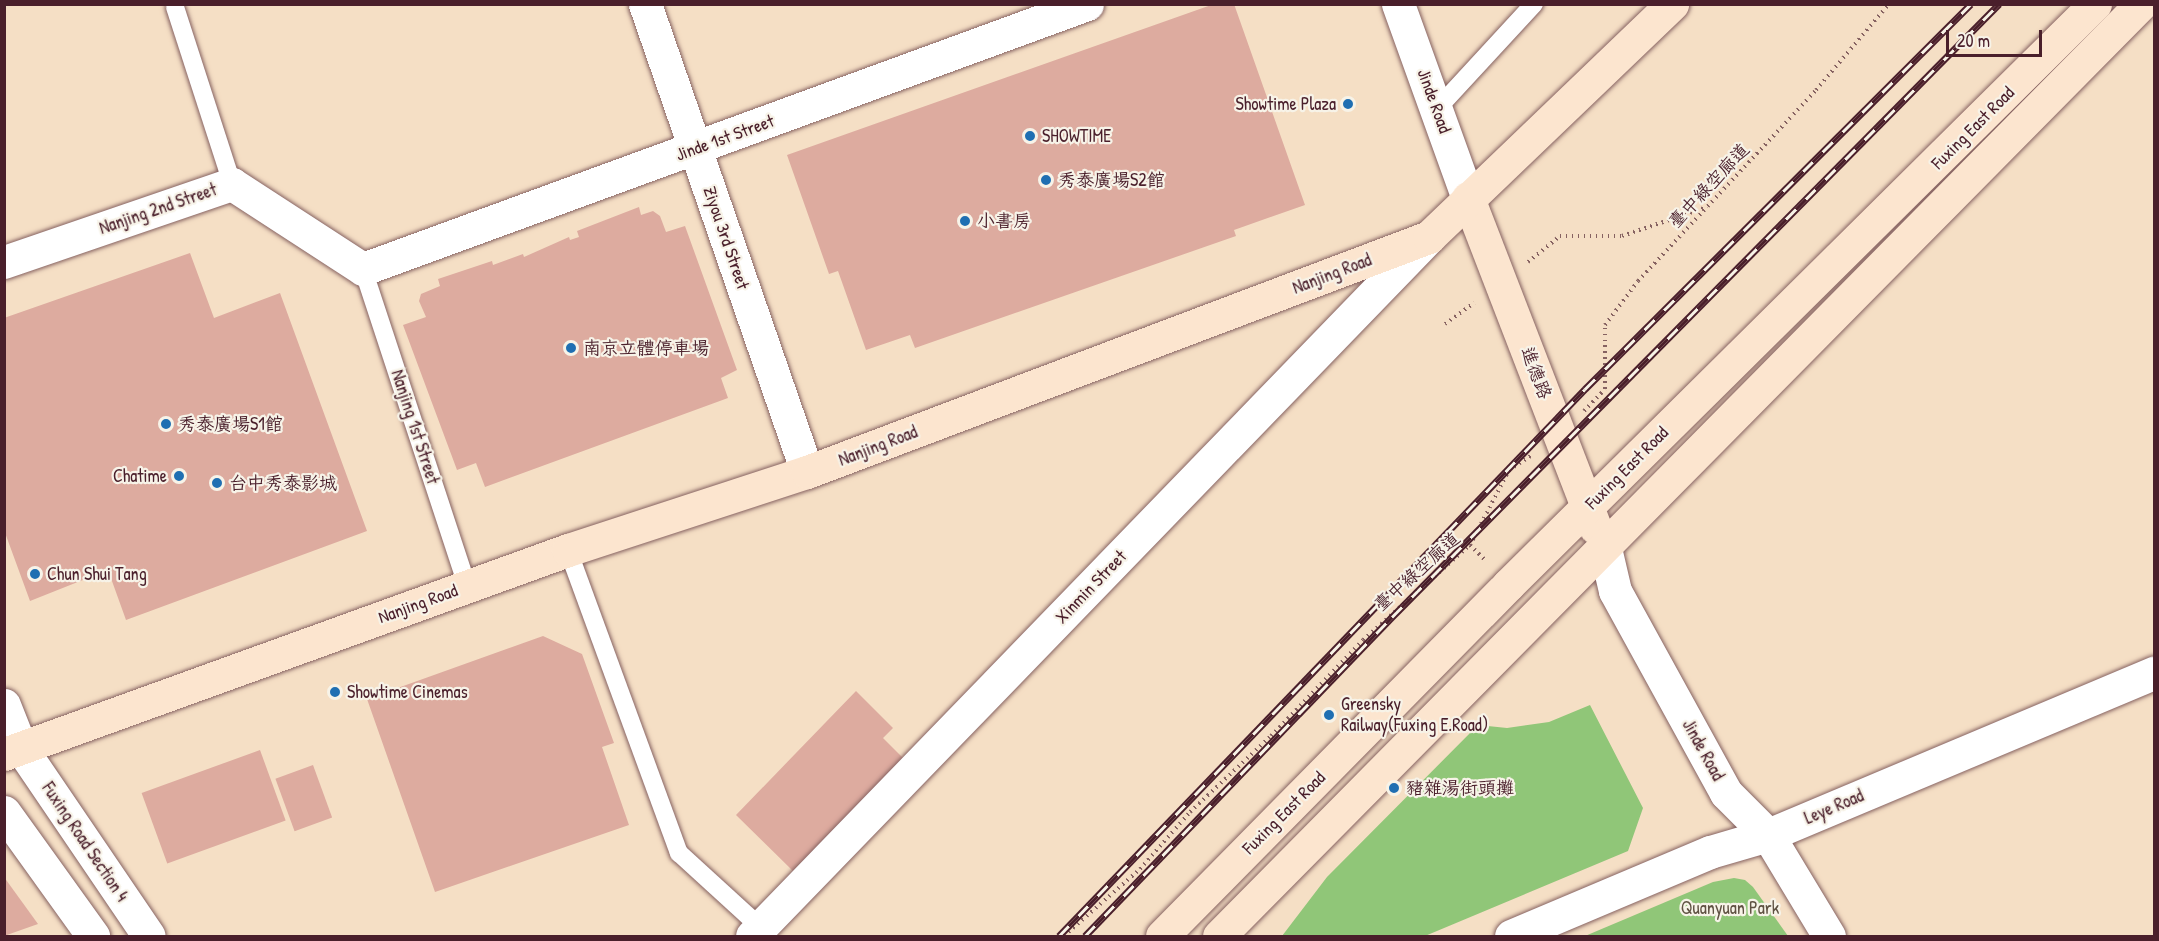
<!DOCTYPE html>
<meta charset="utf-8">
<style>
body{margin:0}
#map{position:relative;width:2159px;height:941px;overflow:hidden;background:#f5dfc5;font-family:"Patrick Hand","LXGW WenKai TC",sans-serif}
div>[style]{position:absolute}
.green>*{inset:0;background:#90c678}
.building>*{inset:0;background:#ddab9f;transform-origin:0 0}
.path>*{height:4px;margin-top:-2px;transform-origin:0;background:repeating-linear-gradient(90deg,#866261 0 1.5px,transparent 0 6px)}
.roads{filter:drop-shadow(0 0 2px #866261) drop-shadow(0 0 2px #866261)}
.lane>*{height:18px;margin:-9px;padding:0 9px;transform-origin:9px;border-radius:9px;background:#fff}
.street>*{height:33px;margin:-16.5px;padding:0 16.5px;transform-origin:16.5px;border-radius:16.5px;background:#fff}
.secondary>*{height:33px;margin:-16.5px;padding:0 16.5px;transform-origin:16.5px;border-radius:16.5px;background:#fce5cf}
.rail>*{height:7px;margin-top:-3.5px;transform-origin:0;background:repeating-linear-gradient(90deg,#f7f3e8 0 14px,#4a1f2b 0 28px);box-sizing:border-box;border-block:2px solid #4a1f2b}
.dots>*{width:16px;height:16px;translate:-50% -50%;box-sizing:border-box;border:3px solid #f7f3e8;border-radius:50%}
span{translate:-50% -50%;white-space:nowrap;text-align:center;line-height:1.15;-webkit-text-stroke:4.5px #f7f3e8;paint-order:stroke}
.street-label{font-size:18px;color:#4a1f2b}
.poi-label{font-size:18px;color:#4a1f2b}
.right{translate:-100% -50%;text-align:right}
.left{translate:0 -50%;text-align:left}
.park-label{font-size:18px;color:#5f5142}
.frame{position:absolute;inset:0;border:6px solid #4a1f2b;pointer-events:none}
.scale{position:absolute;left:1946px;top:30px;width:96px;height:27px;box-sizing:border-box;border:3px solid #4a1f2b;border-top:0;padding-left:8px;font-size:18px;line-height:21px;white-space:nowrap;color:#4a1f2b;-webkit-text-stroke:4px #f7f3e8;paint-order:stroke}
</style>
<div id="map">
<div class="green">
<div style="clip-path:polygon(1590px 705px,1643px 808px,1628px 851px,1425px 936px,1282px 936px,1327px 877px,1478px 725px,1507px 728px,1549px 722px)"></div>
<div style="clip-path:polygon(1734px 878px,1745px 880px,1753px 887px,1788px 936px,1585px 936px,1713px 882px)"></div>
</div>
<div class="building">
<div style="clip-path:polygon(1214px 4px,1234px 4px,1305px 205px,1234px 230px,1236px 236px,915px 348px,910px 335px,866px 350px,838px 271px,829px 274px,787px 155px)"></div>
<div style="clip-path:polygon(639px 207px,641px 215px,653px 211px,660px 216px,666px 232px,685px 226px,737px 370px,721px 378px,728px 398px,485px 487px,476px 463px,457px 470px,403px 325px,426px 317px,419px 301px,421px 294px,440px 286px,438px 279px,492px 261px,493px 265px,523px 254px,524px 257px,569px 237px,570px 240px,579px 237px,577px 231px)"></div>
<div style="clip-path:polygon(190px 253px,214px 318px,280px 293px,367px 531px,126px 620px,108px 570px,30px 601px,4px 530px,4px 318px)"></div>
<div style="clip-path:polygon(543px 636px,582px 654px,614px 743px,602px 747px,629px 825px,435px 892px,367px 699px)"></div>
<div style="clip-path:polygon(856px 691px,893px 728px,883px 738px,903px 758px,793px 871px,736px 815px)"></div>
<div style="left:260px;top:750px;width:75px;height:126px;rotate:70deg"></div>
<div style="left:313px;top:765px;width:56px;height:40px;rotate:70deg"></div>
<div style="clip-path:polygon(4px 877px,38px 924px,4px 936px)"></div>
</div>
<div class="path">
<div style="left:1528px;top:262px;width:41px;rotate:-39.1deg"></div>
<div style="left:1560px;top:236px;width:62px"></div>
<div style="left:1622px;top:236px;width:90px;rotate:-18.8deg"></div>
<div style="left:1445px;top:324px;width:36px;rotate:-36deg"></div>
<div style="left:1584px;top:411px;width:30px;rotate:-46deg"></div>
<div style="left:1605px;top:389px;width:64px;rotate:-90deg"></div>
<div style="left:1605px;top:325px;width:55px;rotate:-53.1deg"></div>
<div style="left:1638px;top:281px;width:261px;rotate:-47deg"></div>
<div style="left:1816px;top:90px;width:113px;rotate:-49.7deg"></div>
<div style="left:1470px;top:545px;width:23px;rotate:45deg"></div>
<div style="left:1064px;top:936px;width:101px;rotate:-41.4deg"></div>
<div style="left:1140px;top:869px;width:76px;rotate:-48.7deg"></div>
<div style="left:1190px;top:812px;width:111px;rotate:-43.2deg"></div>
<div style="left:1271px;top:736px;width:133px;rotate:-46.2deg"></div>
<div style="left:1363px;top:640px;width:143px;rotate:-41.6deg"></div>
<div style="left:1470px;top:545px;width:85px;rotate:-62.5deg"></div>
<div style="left:1509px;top:470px;width:27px;rotate:-33deg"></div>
</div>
<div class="roads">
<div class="lane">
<div style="left:175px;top:7px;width:186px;rotate:72.1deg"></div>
<div style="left:1437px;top:109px;width:143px;rotate:-47.3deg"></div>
<div style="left:363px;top:269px;width:334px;rotate:71.8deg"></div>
<div style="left:568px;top:550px;width:323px;rotate:69.9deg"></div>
<div style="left:679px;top:853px;width:111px;rotate:42.4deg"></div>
</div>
<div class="street">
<div style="left:645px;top:4px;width:495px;rotate:70.9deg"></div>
<div style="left:1398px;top:4px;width:206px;rotate:70.2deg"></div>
<div style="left:4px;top:262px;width:241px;rotate:-18.9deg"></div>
<div style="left:232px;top:184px;width:156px;rotate:33deg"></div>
<div style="left:363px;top:269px;width:771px;rotate:-20.1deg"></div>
<div style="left:1605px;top:548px;width:44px;rotate:76.9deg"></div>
<div style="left:1615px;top:591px;width:230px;rotate:61.2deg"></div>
<div style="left:1726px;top:793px;width:59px;rotate:45deg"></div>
<div style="left:1768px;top:835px;width:118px;rotate:58.9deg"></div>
<div style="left:4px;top:705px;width:46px;rotate:68.4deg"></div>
<div style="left:21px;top:748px;width:227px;rotate:55.8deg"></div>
<div style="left:4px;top:812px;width:153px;rotate:54.3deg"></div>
<div style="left:752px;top:936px;width:973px;rotate:-45.92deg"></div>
<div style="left:1511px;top:936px;width:216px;rotate:-22.9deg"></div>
<div style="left:1710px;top:852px;width:60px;rotate:-16.3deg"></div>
<div style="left:1768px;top:835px;width:419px;rotate:-22.8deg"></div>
</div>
<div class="secondary">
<div style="left:1468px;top:198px;width:353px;rotate:68.9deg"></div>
<div style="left:4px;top:754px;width:600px;rotate:-19.89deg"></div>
<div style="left:568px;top:550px;width:251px;rotate:-18.1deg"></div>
<div style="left:807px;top:472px;width:665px;rotate:-20.7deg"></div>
<div style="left:1429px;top:237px;width:337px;rotate:-43.8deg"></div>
<div style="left:1162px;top:936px;width:493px;rotate:-45.4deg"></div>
<div style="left:1508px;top:585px;width:826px;rotate:-44.71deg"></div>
<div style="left:1219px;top:936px;width:1311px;rotate:-45.31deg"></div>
</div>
</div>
<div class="rail">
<div style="left:1059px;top:936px;width:759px;rotate:-46.12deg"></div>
<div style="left:1585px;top:389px;width:545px;rotate:-44.93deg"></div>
<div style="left:1085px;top:936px;width:443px;rotate:-46.1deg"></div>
<div style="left:1392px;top:617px;width:863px;rotate:-45.28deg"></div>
</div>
<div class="dots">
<div style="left:1348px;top:104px;background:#1f6fb2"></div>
<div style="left:1030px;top:136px;background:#1f6fb2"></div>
<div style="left:1046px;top:180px;background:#1f6fb2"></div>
<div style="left:965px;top:221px;background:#1f6fb2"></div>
<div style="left:571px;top:348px;background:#1f6fb2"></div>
<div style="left:166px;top:424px;background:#1f6fb2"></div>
<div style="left:179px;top:476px;background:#1f6fb2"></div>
<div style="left:217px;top:483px;background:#1f6fb2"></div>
<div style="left:35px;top:574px;background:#1f6fb2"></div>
<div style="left:335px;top:692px;background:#1f6fb2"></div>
<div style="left:1329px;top:715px;background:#1f6fb2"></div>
<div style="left:1394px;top:788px;background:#1f6fb2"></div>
</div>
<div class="street-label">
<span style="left:1434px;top:101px;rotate:70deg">Jinde Road</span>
<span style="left:1973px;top:128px;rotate:-45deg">Fuxing East Road</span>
<span style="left:725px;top:138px;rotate:-20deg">Jinde 1st Street</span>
<span style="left:1709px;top:186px;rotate:-47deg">臺中綠空廊道</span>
<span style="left:158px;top:209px;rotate:-19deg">Nanjing 2nd Street</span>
<span style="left:726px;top:238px;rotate:71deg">Ziyou 3rd Street</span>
<span style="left:1332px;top:274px;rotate:-21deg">Nanjing Road</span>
<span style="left:1536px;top:373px;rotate:69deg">進德路</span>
<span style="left:415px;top:427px;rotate:72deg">Nanjing 1st Street</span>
<span style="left:878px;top:446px;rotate:-21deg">Nanjing Road</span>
<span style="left:1627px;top:468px;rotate:-45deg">Fuxing East Road</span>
<span style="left:1417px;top:572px;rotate:-42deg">臺中綠空廊道</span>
<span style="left:1091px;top:587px;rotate:-46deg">Xinmin Street</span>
<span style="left:418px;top:604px;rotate:-20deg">Nanjing Road</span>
<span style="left:1703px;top:750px;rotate:61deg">Jinde Road</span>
<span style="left:1834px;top:807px;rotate:-23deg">Leye Road</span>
<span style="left:1284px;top:813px;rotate:-45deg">Fuxing East Road</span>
<span style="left:85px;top:842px;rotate:56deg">Fuxing Road Section 4</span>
</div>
<div class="poi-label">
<span class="right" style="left:1336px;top:104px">Showtime Plaza</span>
<span class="left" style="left:1042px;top:136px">SHOWTIME</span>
<span class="left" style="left:1058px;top:180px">秀泰廣場S2館</span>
<span class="left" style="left:977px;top:221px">小書房</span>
<span class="left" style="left:583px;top:348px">南京立體停車場</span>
<span class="left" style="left:178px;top:424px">秀泰廣場S1館</span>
<span class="right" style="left:167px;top:476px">Chatime</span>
<span class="left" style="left:229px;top:483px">台中秀泰影城</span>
<span class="left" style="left:47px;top:574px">Chun Shui Tang</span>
<span class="left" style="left:347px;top:692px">Showtime Cinemas</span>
<span class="left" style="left:1341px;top:715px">Greensky<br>Railway(Fuxing E.Road)</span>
<span class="left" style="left:1406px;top:788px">豬雜湯街頭攤</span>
</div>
<div class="park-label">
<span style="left:1730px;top:908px">Quanyuan Park</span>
</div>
<div class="frame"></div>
<div class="scale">20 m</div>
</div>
